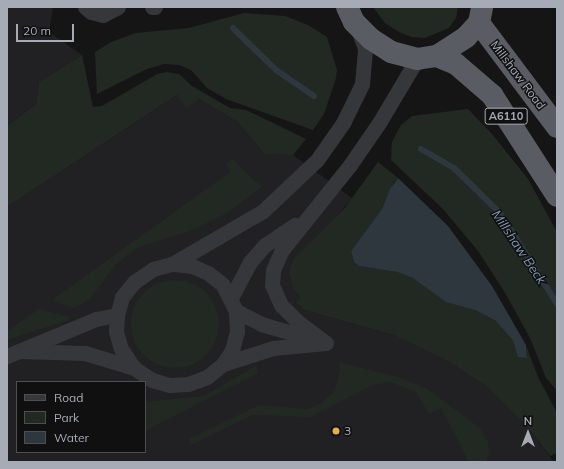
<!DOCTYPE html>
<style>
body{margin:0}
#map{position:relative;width:564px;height:469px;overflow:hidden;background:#151516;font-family:Mulish,sans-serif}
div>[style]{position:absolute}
.built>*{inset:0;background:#212123}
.green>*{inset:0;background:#212922}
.round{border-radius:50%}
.water>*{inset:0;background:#2e373e}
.stream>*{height:6px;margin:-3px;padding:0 3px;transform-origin:3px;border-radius:3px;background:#2e373e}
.minor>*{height:15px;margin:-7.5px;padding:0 7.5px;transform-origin:7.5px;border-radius:7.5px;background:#36373b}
.trunk>*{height:22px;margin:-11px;padding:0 11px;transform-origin:11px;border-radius:11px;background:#5a5c63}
.dots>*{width:11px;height:11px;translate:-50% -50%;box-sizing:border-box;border:2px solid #101011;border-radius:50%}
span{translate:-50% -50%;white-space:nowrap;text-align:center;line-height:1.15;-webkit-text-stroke:3px #101011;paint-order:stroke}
.shield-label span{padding:1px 3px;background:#101011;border:1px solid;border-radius:3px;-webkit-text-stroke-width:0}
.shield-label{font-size:11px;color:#a7abb6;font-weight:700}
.street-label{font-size:12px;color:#a7abb6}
.poi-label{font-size:12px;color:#a7abb6}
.left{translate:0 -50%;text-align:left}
.water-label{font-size:13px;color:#8098af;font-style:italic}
.frame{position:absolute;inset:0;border:8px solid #a7abb6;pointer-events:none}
.legend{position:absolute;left:16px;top:381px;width:130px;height:72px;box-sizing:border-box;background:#101011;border:1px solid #4c4e53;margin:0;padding:5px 7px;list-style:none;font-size:12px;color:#a7abb6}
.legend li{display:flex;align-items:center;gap:8px;height:20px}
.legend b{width:20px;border:1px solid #4c4e53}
.north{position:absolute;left:508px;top:413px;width:40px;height:40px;-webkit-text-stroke:3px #101011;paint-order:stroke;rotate:0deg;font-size:11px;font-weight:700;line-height:16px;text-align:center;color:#a7abb6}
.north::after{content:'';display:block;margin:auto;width:14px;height:18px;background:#a7abb6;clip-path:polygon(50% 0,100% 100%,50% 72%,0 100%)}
.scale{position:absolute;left:16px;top:24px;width:58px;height:18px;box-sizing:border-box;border:2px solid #a7abb6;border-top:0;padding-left:5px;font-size:12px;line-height:14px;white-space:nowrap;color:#a7abb6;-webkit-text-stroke:3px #101011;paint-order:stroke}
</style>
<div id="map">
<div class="built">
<div style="clip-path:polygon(7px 7px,53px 7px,49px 32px,82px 55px,39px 82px,36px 104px,7px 126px)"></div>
<div style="clip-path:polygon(evenodd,177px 95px,199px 99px,238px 122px,264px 154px,293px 155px,352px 198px,329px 226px,292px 260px,289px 273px,293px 289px,300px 297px,296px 303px,304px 310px,393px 335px,446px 360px,487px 387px,528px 428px,554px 462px,7px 462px,7px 207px,177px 95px,17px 382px,145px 382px,145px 452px,17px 452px,17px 382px)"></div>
</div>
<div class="green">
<div style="clip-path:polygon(373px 7px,458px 7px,456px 18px,449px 28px,425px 38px,411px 37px,399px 32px,385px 23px)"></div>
<div style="clip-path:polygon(244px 13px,285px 16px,308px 25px,327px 37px,337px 70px,336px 78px,324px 114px,313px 130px,226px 99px,207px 88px,191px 70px,179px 65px,164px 64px,147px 69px,97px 94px,95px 52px,111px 42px,136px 33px,189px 28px)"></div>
<div style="clip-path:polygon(82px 55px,93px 107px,102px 106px,157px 74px,167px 72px,179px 74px,192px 86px,230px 108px,246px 110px,306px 139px,293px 155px,264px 154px,238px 122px,199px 99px,186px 108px,177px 95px,7px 207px,7px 126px,36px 104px,39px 82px)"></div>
<div style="clip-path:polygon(468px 109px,492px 134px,528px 179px,557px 232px,557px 391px,546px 378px,530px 338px,504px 291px,478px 251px,443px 209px,391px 160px,392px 142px,401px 125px,412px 116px)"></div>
<div style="clip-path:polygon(233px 159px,253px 180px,263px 186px,227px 213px,195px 229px,137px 248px,116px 264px,90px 299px,74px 308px,52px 300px,230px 172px,226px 164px)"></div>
<div style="clip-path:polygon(378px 162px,398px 178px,394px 182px,382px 209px,351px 251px,354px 262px,359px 266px,397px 272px,413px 278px,496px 321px,507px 331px,527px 358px,526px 345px,538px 377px,557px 413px,557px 453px,550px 456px,528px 428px,487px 387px,446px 360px,393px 335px,304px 310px,296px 303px,300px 297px,293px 289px,289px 273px,292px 260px,344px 209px)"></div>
<div class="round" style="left:131px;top:280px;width:88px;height:88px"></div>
<div style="clip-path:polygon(39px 309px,69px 317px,69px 320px,7px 340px,7px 331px)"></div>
<div style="clip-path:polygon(339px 362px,401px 378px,429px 390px,480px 428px,488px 442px,489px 452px,486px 462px,469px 462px,441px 408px,429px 414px,416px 392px,390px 382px,373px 385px,310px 417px,252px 415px,191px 445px,189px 439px,259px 405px,307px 409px,320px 404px,335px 391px,340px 370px)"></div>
<div style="clip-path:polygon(256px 366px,258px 373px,145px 431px,145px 402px,203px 396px)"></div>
</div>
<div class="water">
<div style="clip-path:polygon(398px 178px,448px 226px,492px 286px,526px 345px,527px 358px,518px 357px,513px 340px,496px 321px,475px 310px,446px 302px,413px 278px,397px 272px,359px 266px,354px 262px,351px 251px,382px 209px,390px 189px)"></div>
</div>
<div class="stream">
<div style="left:233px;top:28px;width:60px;rotate:44.3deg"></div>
<div style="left:276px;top:70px;width:46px;rotate:34.4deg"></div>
<div style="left:421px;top:149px;width:38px;rotate:30deg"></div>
<div style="left:454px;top:168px;width:64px;rotate:44.4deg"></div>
<div style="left:500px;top:213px;width:107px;rotate:57.9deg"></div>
</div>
<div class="minor">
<div style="left:85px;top:7px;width:8px;rotate:40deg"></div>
<div style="left:91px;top:12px;width:12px;rotate:14deg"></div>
<div style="left:103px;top:15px;width:17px;rotate:-28deg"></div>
<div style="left:152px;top:7px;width:3px"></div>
<div style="left:231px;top:298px;width:41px;rotate:-62.2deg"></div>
<div style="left:250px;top:262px;width:23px;rotate:-49deg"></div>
<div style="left:265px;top:245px;width:36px;rotate:-34deg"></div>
<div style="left:236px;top:311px;width:28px;rotate:27deg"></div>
<div style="left:261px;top:324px;width:57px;rotate:16.2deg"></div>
<div style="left:326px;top:343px;width:35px;rotate:-143deg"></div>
<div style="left:298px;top:322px;width:24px;rotate:-135deg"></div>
<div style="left:281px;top:305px;width:22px;rotate:-114deg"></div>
<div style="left:272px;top:285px;width:15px;rotate:-86deg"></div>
<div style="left:273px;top:270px;width:22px;rotate:-66deg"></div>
<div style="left:282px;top:250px;width:109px;rotate:-51.3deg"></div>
<div style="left:350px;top:165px;width:51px;rotate:-55.4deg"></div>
<div style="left:379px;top:123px;width:74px;rotate:-59.3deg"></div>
<div style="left:19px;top:351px;width:66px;rotate:1.7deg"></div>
<div style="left:85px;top:353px;width:51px;rotate:17deg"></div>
<div style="left:134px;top:368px;width:22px;rotate:34deg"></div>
<div style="left:152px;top:380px;width:19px;rotate:16deg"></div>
<div style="left:170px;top:385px;width:18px;rotate:-3deg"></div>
<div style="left:188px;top:384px;width:20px;rotate:-20deg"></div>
<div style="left:207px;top:377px;width:21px;rotate:-39deg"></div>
<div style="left:223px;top:364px;width:17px;rotate:-57deg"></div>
<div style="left:232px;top:350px;width:20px;rotate:-75deg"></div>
<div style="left:237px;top:331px;width:20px;rotate:-93deg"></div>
<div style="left:236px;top:311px;width:30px;rotate:-117deg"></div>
<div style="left:222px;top:284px;width:18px;rotate:-142deg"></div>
<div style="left:208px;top:273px;width:17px;rotate:-156deg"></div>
<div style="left:192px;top:266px;width:20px;rotate:-174deg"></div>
<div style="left:7px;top:356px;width:96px;rotate:-22.6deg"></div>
<div style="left:96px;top:319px;width:21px;rotate:-11deg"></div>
<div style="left:223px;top:364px;width:52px;rotate:-17.7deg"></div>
<div style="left:273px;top:348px;width:53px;rotate:-5.4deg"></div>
<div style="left:134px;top:368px;width:23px;rotate:-124deg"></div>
<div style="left:121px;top:349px;width:19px;rotate:-106deg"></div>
<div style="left:116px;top:331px;width:16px;rotate:-86deg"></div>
<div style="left:117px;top:315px;width:19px;rotate:-74deg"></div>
<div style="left:122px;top:297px;width:19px;rotate:-51deg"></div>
<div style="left:134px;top:282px;width:23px;rotate:-34deg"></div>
<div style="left:153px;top:269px;width:20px;rotate:-15deg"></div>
<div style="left:172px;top:264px;width:105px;rotate:-30.2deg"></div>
<div style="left:263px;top:211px;width:74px;rotate:-43.4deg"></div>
<div style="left:317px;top:160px;width:45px;rotate:-54.9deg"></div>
<div style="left:343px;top:123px;width:43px;rotate:-64deg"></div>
<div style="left:362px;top:84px;width:36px;rotate:-85deg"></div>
<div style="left:365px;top:48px;width:19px;rotate:-111deg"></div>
</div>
<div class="trunk">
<div style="left:347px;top:7px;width:17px;rotate:65deg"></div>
<div style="left:354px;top:22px;width:24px;rotate:45deg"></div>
<div style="left:371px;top:39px;width:24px;rotate:33deg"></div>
<div style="left:391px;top:52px;width:27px;rotate:15deg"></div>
<div style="left:417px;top:59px;width:20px;rotate:-9deg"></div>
<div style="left:437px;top:56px;width:35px;rotate:-33deg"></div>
<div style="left:466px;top:37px;width:19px;rotate:-47deg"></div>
<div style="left:479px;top:23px;width:16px;rotate:-79deg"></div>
<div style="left:479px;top:23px;width:130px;rotate:53.1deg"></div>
<div style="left:437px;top:56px;width:21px;rotate:23deg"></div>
<div style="left:456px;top:64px;width:48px;rotate:40.7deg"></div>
<div style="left:492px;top:95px;width:120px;rotate:57.2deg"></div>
</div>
<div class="dots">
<div style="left:336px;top:431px;background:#e8b13b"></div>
</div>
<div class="shield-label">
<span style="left:506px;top:116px">A6110</span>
</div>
<div class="street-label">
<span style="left:518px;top:75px;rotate:53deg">Millshaw Road</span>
</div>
<div class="poi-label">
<span class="left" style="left:344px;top:431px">3</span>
</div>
<div class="water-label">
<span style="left:519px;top:247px;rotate:56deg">Millshaw Beck</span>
</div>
<div class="frame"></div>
<ul class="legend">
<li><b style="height:5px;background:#36373b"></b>Road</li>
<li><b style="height:11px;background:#212922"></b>Park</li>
<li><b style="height:11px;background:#2e373e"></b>Water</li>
</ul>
<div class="north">N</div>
<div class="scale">20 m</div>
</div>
